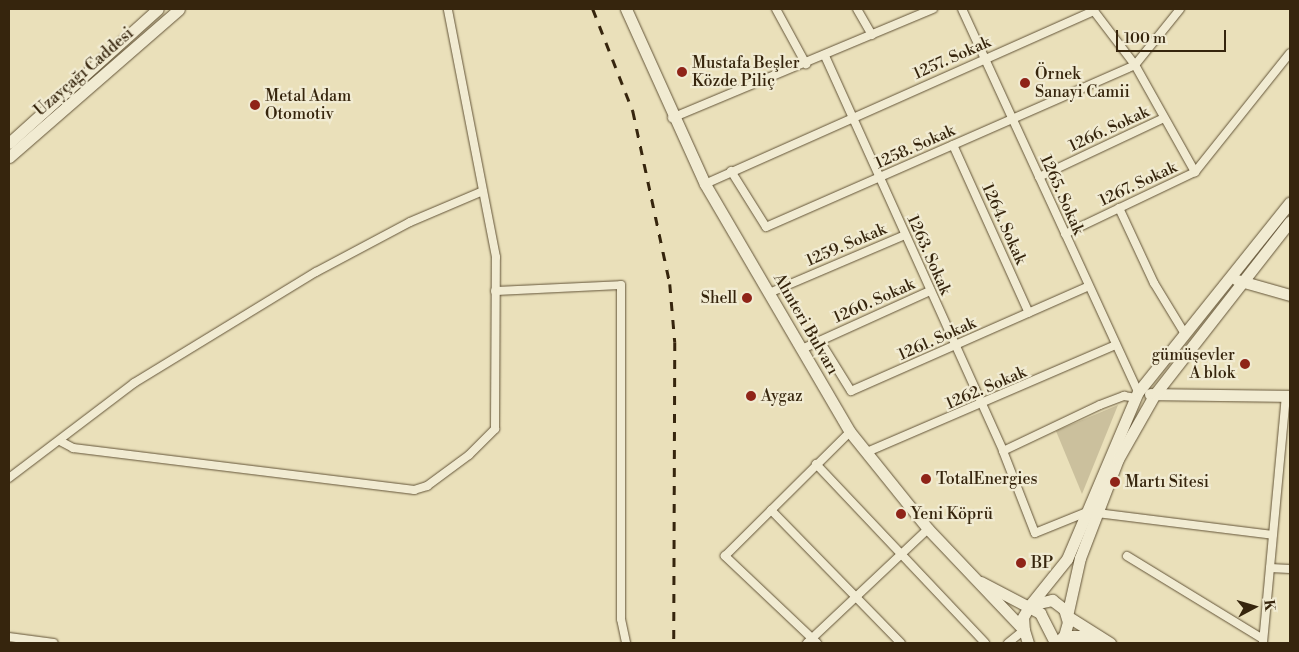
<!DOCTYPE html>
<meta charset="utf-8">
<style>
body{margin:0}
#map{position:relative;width:1299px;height:652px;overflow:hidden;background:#eae0ba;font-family:"Libre Bodoni",serif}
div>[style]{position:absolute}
.green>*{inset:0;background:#cbc09d}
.roads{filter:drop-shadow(0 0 1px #635438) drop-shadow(0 0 1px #635438)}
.street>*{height:8px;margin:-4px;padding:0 4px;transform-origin:4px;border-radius:4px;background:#f1ebd2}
.secondary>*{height:11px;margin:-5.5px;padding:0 5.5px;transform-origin:5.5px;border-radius:5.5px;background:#f1ebd2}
.rail>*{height:2.5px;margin-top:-1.25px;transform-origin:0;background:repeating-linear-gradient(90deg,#36250d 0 9px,transparent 0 18px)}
.dots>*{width:14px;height:14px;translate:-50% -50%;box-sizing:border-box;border:2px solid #f1ebd2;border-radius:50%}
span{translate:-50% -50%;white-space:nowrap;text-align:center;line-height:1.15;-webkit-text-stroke:4.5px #f1ebd2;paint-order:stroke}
.street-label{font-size:16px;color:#36250d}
.poi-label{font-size:16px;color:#36250d}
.left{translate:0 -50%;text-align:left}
.right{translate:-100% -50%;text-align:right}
.frame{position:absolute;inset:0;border:10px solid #36250d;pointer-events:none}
.north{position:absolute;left:1229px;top:582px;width:50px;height:50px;-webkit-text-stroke:4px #f1ebd2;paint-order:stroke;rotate:84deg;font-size:14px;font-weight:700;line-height:20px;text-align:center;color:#36250d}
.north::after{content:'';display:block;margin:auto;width:18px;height:22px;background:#36250d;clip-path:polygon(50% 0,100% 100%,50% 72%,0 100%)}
.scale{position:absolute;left:1116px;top:30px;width:110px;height:22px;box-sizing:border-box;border:2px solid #36250d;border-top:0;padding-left:6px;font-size:15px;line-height:18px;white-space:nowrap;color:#36250d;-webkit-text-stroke:4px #f1ebd2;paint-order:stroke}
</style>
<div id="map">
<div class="green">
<div style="clip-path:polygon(1118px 405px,1082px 494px,1056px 431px)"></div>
</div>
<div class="roads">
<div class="street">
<div style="left:776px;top:9px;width:63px;rotate:61.4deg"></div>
<div style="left:857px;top:9px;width:30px;rotate:60deg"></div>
<div style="left:962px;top:9px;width:422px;rotate:65.3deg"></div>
<div style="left:825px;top:56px;width:433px;rotate:65.7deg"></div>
<div style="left:1003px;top:451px;width:88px;rotate:68.7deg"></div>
<div style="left:1035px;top:533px;width:56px;rotate:-22deg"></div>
<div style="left:672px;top:118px;width:283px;rotate:-22.7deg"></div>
<div style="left:953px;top:145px;width:184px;rotate:65.7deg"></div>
<div style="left:731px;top:171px;width:66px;rotate:58deg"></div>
<div style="left:766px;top:227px;width:403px;rotate:-23.7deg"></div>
<div style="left:1135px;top:65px;width:72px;rotate:-51.2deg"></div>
<div style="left:1195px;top:172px;width:152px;rotate:-51.4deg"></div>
<div style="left:1039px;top:177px;width:138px;rotate:-25.3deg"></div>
<div style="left:705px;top:184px;width:426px;rotate:-24deg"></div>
<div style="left:1094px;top:11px;width:68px;rotate:52.8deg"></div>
<div style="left:1135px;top:65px;width:123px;rotate:60.7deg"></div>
<div style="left:1195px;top:172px;width:144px;rotate:154.5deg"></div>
<div style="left:1119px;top:208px;width:83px;rotate:65deg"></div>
<div style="left:1154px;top:283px;width:60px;rotate:58.7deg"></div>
<div style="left:495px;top:291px;width:126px;rotate:-2.7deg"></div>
<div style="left:621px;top:285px;width:334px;rotate:90deg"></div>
<div style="left:621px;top:619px;width:25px;rotate:78deg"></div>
<div style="left:769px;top:293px;width:148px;rotate:-23.1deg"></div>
<div style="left:820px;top:341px;width:59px;rotate:58.2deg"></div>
<div style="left:851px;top:391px;width:260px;rotate:-23.8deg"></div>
<div style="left:802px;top:349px;width:141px;rotate:-24.4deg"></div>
<div style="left:60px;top:441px;width:15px;rotate:28deg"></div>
<div style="left:73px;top:448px;width:344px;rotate:7deg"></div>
<div style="left:414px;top:490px;width:14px;rotate:-17deg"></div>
<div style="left:427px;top:486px;width:52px;rotate:-36.4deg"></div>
<div style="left:469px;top:455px;width:37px;rotate:-45deg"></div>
<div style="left:495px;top:429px;width:172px;rotate:-89.7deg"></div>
<div style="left:496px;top:257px;width:253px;rotate:-101deg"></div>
<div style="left:1003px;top:451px;width:107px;rotate:-25.4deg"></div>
<div style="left:1100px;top:405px;width:26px;rotate:-21deg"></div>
<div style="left:1124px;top:396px;width:12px;rotate:9deg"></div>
<div style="left:867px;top:452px;width:271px;rotate:-23.3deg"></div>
<div style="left:816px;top:464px;width:246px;rotate:46.6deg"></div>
<div style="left:9px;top:478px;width:157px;rotate:-37.2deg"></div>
<div style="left:134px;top:383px;width:213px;rotate:-31.4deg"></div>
<div style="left:316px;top:272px;width:106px;rotate:-28deg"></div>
<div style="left:410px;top:222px;width:79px;rotate:-23deg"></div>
<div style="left:771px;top:510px;width:186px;rotate:45.7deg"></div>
<div style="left:1097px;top:513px;width:177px;rotate:7.1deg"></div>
<div style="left:1127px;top:556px;width:159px;rotate:31.4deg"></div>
<div style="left:1270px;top:568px;width:20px;rotate:3deg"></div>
<div style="left:9px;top:637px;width:45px;rotate:7.6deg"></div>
<div style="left:807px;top:643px;width:166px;rotate:-43.3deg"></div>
<div style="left:817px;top:643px;width:127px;rotate:-136.6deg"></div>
<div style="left:725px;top:556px;width:176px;rotate:-44.8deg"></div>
<div style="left:1008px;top:643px;width:21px;rotate:-39deg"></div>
<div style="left:1263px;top:643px;width:248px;rotate:-84.7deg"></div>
</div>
<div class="secondary">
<div style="left:626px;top:9px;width:192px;rotate:65.7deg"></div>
<div style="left:705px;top:184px;width:287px;rotate:59.7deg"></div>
<div style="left:850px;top:432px;width:124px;rotate:51.2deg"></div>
<div style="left:928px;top:529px;width:139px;rotate:46.5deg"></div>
<div style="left:1024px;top:630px;width:14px;rotate:73deg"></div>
<div style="left:9px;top:143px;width:200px;rotate:-42deg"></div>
<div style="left:9px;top:157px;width:225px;rotate:-41deg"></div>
<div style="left:1237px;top:280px;width:55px;rotate:15.8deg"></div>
<div style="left:1150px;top:394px;width:140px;rotate:0.8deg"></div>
<div style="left:981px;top:582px;width:67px;rotate:27.7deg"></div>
<div style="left:1040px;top:613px;width:34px;rotate:63deg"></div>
<div style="left:1030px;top:605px;width:59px;rotate:-51.2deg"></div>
<div style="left:1067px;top:559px;width:181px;rotate:-67deg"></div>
<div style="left:1138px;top:392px;width:243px;rotate:-51.3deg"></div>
<div style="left:1067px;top:616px;width:59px;rotate:-77.4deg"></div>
<div style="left:1080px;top:558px;width:106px;rotate:-69deg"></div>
<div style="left:1118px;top:459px;width:75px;rotate:-60.4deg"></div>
<div style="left:1155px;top:394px;width:219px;rotate:-52deg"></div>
<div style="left:1067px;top:616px;width:51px;rotate:32.1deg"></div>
<div style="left:1024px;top:631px;width:14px;rotate:-94deg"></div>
<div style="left:1023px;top:617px;width:14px;rotate:-60deg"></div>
<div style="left:1030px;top:605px;width:23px;rotate:-13deg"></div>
<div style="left:1052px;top:600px;width:15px;rotate:37deg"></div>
<div style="left:1064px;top:609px;width:14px;rotate:73deg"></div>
<div style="left:1068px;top:622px;width:15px;rotate:106deg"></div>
<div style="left:1064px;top:636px;width:11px;rotate:139deg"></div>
<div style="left:1064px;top:636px;width:34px"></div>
</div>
</div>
<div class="rail">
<div style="left:593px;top:9px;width:110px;rotate:68.6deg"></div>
<div style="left:633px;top:111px;width:177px;rotate:77.9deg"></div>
<div style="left:670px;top:284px;width:58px;rotate:85.1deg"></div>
<div style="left:675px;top:342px;width:301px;rotate:90.2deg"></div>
</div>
<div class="dots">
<div style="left:682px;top:72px;background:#8f2418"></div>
<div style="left:1025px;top:83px;background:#8f2418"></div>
<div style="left:255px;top:105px;background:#8f2418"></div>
<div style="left:747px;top:298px;background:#8f2418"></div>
<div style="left:1245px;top:364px;background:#8f2418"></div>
<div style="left:751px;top:396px;background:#8f2418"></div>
<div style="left:926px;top:479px;background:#8f2418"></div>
<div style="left:1115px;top:482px;background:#8f2418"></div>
<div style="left:901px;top:514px;background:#8f2418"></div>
<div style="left:1021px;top:563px;background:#8f2418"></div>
</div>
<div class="street-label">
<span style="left:952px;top:58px;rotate:-24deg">1257. Sokak</span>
<span style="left:84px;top:72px;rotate:-41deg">Uzayçağı Caddesi</span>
<span style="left:1109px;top:129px;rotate:-25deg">1266. Sokak</span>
<span style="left:915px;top:147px;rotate:-24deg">1258. Sokak</span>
<span style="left:1138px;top:184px;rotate:-25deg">1267. Sokak</span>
<span style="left:1062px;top:195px;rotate:66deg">1265. Sokak</span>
<span style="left:1004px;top:224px;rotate:66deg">1264. Sokak</span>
<span style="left:846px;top:245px;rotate:-23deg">1259. Sokak</span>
<span style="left:929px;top:255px;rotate:66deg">1263. Sokak</span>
<span style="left:874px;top:301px;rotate:-24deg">1260. Sokak</span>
<span style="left:806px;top:324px;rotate:60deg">Alınteri Bulvarı</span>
<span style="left:937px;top:339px;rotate:-24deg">1261. Sokak</span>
<span style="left:986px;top:388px;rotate:-23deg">1262. Sokak</span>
</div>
<div class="poi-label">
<span class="left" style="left:692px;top:72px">Mustafa Beşler<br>Közde Piliç</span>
<span class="left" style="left:1035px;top:83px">Örnek<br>Sanayi Camii</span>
<span class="left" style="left:265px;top:105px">Metal Adam<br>Otomotiv</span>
<span class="right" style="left:737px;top:298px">Shell</span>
<span class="right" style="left:1235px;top:364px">gümüşevler<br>A blok</span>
<span class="left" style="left:761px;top:396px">Aygaz</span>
<span class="left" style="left:936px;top:479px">TotalEnergies</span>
<span class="left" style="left:1125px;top:482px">Martı Sitesi</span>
<span class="left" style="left:911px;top:514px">Yeni Köprü</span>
<span class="left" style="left:1031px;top:563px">BP</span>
</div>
<div class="frame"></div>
<div class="north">K</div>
<div class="scale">100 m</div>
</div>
